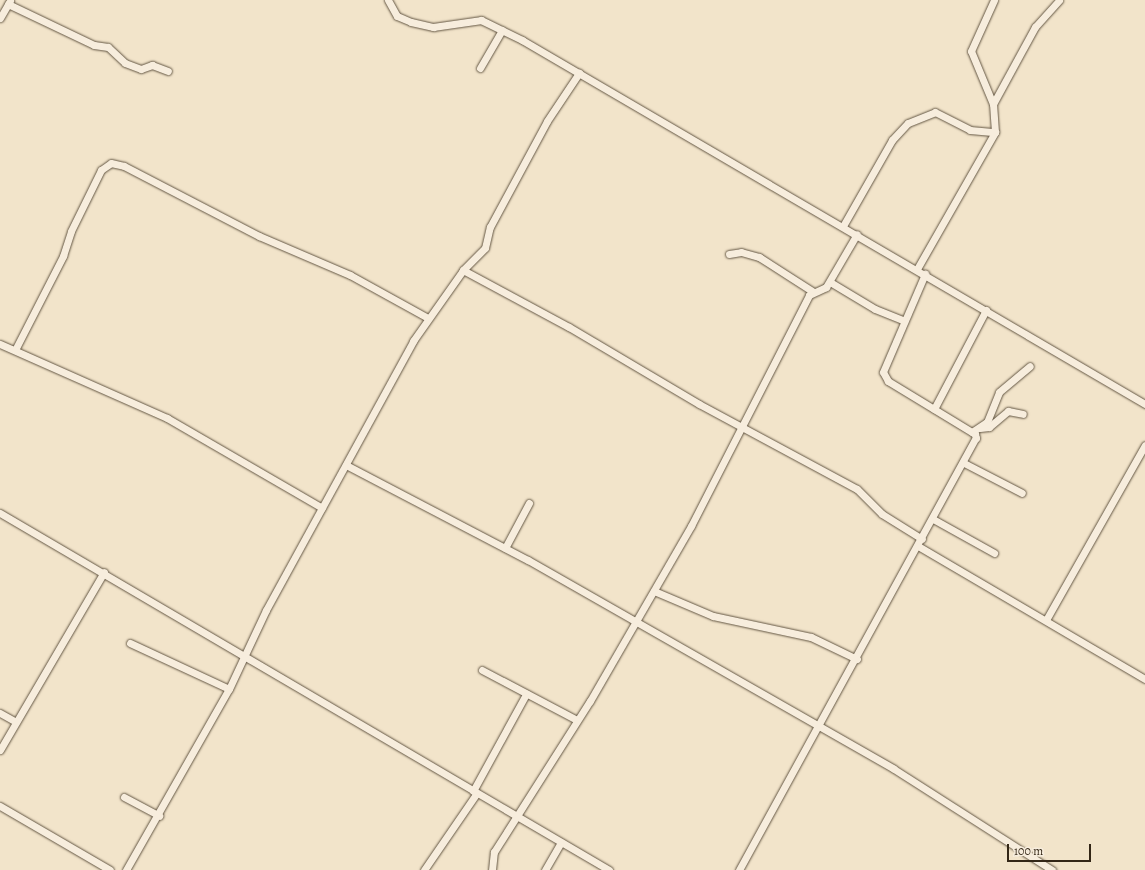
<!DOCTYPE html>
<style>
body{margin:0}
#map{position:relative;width:1145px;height:870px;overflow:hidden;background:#f2e4ca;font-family:Alegreya,serif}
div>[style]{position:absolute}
.roads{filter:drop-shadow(0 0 1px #635643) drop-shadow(0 0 1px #635643)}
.minor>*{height:7px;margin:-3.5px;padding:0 3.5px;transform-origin:3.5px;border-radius:3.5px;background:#f7eddd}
span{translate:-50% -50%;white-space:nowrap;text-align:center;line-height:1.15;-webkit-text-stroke:3.5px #f7eddd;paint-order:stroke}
.scale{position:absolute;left:1007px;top:844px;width:84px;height:18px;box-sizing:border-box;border:2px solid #332616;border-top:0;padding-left:5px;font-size:12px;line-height:14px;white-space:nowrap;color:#332616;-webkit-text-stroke:3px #f7eddd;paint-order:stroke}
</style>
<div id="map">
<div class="roads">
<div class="minor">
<div style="left:388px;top:0;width:18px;rotate:61deg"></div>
<div style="left:397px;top:16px;width:15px;rotate:23deg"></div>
<div style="left:411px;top:22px;width:23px;rotate:13deg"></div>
<div style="left:433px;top:27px;width:49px;rotate:-8.3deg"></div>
<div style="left:481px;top:20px;width:46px;rotate:26deg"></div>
<div style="left:522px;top:40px;width:722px;rotate:30.3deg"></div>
<div style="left:8px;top:4px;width:95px;rotate:25.5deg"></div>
<div style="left:94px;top:45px;width:14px;rotate:8deg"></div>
<div style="left:108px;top:47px;width:23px;rotate:43deg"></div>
<div style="left:125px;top:63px;width:17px;rotate:21deg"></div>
<div style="left:141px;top:69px;width:12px;rotate:-20deg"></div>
<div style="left:152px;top:65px;width:17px;rotate:21deg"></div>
<div style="left:0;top:18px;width:20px;rotate:-60deg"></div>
<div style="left:480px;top:68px;width:44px;rotate:-59.9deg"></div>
<div style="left:993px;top:104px;width:88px;rotate:-61.4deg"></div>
<div style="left:1035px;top:27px;width:36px;rotate:-48deg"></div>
<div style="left:843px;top:226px;width:99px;rotate:-60.3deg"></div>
<div style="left:892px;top:140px;width:23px;rotate:-47deg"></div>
<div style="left:908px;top:123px;width:29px;rotate:-22deg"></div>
<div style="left:935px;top:112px;width:39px;rotate:27deg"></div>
<div style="left:970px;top:130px;width:25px;rotate:5deg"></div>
<div style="left:729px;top:254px;width:12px;rotate:-9deg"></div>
<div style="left:741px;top:252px;width:19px;rotate:16deg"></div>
<div style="left:759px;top:257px;width:63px;rotate:32.7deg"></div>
<div style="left:917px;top:269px;width:158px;rotate:-60.3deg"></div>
<div style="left:995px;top:132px;width:28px;rotate:-94deg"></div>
<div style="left:993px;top:104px;width:57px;rotate:-112.5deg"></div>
<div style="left:971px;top:51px;width:56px;rotate:-65.7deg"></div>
<div style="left:463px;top:270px;width:120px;rotate:28.3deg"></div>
<div style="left:569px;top:327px;width:151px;rotate:30.6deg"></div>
<div style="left:699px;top:404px;width:179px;rotate:28.3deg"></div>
<div style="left:857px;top:489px;width:35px;rotate:45deg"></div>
<div style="left:882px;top:514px;width:47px;rotate:32deg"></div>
<div style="left:830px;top:282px;width:52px;rotate:31deg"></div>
<div style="left:875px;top:309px;width:31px;rotate:22deg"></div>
<div style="left:0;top:344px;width:183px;rotate:23.9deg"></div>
<div style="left:167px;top:418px;width:179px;rotate:30.1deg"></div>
<div style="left:15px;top:350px;width:106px;rotate:-62.9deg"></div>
<div style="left:63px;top:256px;width:26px;rotate:-72deg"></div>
<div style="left:71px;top:231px;width:68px;rotate:-63.8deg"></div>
<div style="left:101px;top:170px;width:12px;rotate:-35deg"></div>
<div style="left:111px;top:163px;width:13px;rotate:13deg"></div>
<div style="left:124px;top:166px;width:152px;rotate:27.4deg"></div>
<div style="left:259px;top:236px;width:99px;rotate:23.2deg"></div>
<div style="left:350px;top:275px;width:89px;rotate:28.9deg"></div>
<div style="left:934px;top:409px;width:112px;rotate:-62.3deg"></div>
<div style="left:980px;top:428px;width:9px;rotate:-6deg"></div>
<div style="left:989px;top:427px;width:25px;rotate:-40deg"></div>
<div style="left:1008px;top:411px;width:15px;rotate:11deg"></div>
<div style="left:972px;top:432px;width:18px;rotate:-34deg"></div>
<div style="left:987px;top:422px;width:32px;rotate:-68deg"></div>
<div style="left:999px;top:392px;width:40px;rotate:-40deg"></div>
<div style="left:964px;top:463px;width:65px;rotate:27.3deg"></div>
<div style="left:346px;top:465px;width:205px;rotate:27.6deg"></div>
<div style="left:528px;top:560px;width:421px;rotate:29.7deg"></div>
<div style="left:894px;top:769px;width:188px;rotate:32.6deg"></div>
<div style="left:0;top:513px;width:706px;rotate:30.38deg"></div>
<div style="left:933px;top:519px;width:70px;rotate:29.1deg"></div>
<div style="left:918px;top:546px;width:263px;rotate:30.4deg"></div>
<div style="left:505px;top:548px;width:51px;rotate:-61.9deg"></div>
<div style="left:654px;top:591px;width:64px;rotate:23deg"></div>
<div style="left:713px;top:616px;width:100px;rotate:12.1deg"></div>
<div style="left:811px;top:637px;width:51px;rotate:25.6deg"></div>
<div style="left:1046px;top:620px;width:201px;rotate:-60.5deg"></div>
<div style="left:130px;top:643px;width:109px;rotate:24.9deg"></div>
<div style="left:482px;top:670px;width:107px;rotate:27.8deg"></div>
<div style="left:0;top:713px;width:18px;rotate:29deg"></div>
<div style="left:0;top:750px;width:206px;rotate:-59.7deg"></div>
<div style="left:473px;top:791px;width:111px;rotate:-61.3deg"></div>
<div style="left:124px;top:797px;width:40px;rotate:28deg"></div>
<div style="left:0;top:806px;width:127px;rotate:30.2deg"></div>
<div style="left:126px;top:870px;width:208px;rotate:-60.4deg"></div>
<div style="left:229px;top:689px;width:87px;rotate:-64.9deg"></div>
<div style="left:266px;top:610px;width:307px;rotate:-61.3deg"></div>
<div style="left:413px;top:341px;width:87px;rotate:-54.8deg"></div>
<div style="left:463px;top:270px;width:31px;rotate:-45deg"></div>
<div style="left:485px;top:248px;width:22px;rotate:-77deg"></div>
<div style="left:490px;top:227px;width:120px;rotate:-61.7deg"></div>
<div style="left:547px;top:121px;width:58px;rotate:-56.3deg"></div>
<div style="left:424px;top:870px;width:93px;rotate:-55.5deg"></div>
<div style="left:492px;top:870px;width:18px;rotate:-84deg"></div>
<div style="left:494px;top:852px;width:179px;rotate:-57.6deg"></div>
<div style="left:590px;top:701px;width:202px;rotate:-60deg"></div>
<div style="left:691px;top:526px;width:259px;rotate:-62.9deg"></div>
<div style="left:809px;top:295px;width:19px;rotate:-25deg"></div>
<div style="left:826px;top:287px;width:61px;rotate:-59.7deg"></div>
<div style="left:545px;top:870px;width:32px;rotate:-60deg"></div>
<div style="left:739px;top:870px;width:493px;rotate:-61.3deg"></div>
<div style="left:976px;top:438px;width:4px;rotate:-104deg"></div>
<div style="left:975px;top:434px;width:102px;rotate:-148.7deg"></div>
<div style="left:888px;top:381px;width:10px;rotate:-119deg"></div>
<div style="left:883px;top:372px;width:107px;rotate:-66.8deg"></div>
</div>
</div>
<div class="scale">100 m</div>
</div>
